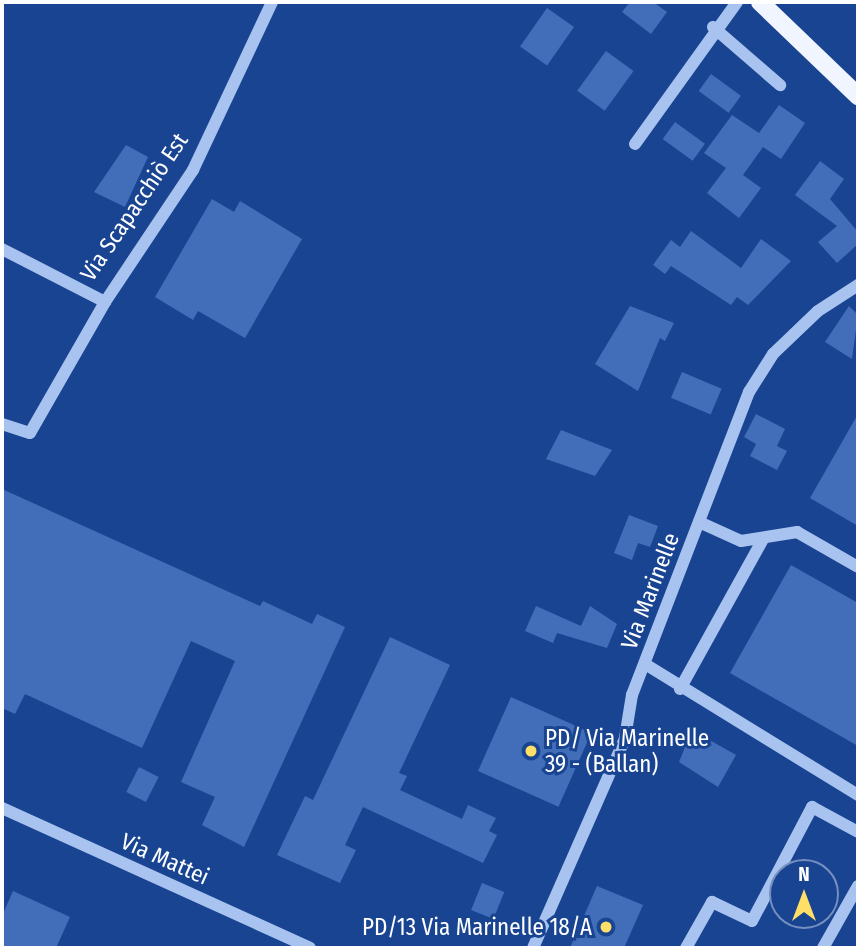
<!DOCTYPE html>
<meta charset="utf-8">
<style>
body{margin:0}
#map{position:relative;width:860px;height:950px;overflow:hidden;background:#194492;font-family:"Fira Sans Condensed",sans-serif}
div>[style]{position:absolute}
.building>*{inset:0;background:#426eb9;transform-origin:0 0}
.minor>*{height:12px;margin:-6px;padding:0 6px;transform-origin:6px;border-radius:6px;background:#a8c3ef}
.major>*{height:18px;margin:-9px;padding:0 9px;transform-origin:9px;border-radius:9px;background:#f1f5ff}
.dots>*{width:19px;height:19px;translate:-50% -50%;box-sizing:border-box;border:4px solid #194492;border-radius:50%}
span{translate:-50% -50%;white-space:nowrap;text-align:center;line-height:1.15;-webkit-text-stroke:6px #194492;paint-order:stroke}
.street-label{font-size:23px;color:#fff}
.poi-label{font-size:23px;color:#fff}
.left{translate:0 -50%;text-align:left}
.right{translate:-100% -50%;text-align:right}
.frame{position:absolute;inset:0;border:4px solid #fff;pointer-events:none}
.north{position:absolute;left:769px;top:859px;width:70px;height:70px;box-sizing:border-box;background:#194492;border:2px solid #758fbe;border-radius:50%;rotate:0deg;font-size:19px;font-weight:700;line-height:28px;text-align:center;color:#fff}
.north::after{content:'';display:block;margin:auto;width:24px;height:32px;background:#ffdf67;clip-path:polygon(50% 0,100% 100%,50% 72%,0 100%)}
</style>
<div id="map">
<div class="building">
<div style="clip-path:polygon(630px 2px,653px 2px,667px 12px,651px 34px,622px 12px)"></div>
<div style="left:547px;top:8px;width:33px;height:47px;rotate:35deg"></div>
<div style="left:606px;top:51px;width:34px;height:49px;rotate:36deg"></div>
<div style="left:711px;top:74px;width:37px;height:21px;rotate:36deg"></div>
<div style="clip-path:polygon(779px 105px,805px 123px,781px 159px,763px 147px,743px 175px,761px 188px,739px 218px,707px 193px,726px 168px,704px 153px,732px 115px,759px 133px)"></div>
<div style="left:675px;top:122px;width:37px;height:21px;rotate:36deg"></div>
<div style="clip-path:polygon(126px 145px,148px 157px,125px 207px,94px 192px)"></div>
<div style="clip-path:polygon(820px 161px,844px 179px,830px 199px,858px 232px,858px 244px,837px 263px,818px 242px,837px 226px,795px 195px)"></div>
<div style="clip-path:polygon(212px 199px,234px 212px,240px 201px,302px 239px,245px 338px,198px 311px,193px 320px,155px 297px)"></div>
<div style="clip-path:polygon(691px 231px,741px 268px,761px 239px,791px 261px,748px 305px,737px 297px,731px 305px,671px 266px,665px 274px,653px 265px,671px 240px,680px 247px)"></div>
<div style="clip-path:polygon(630px 306px,674px 323px,665px 341px,660px 338px,638px 391px,595px 364px)"></div>
<div style="clip-path:polygon(849px 306px,858px 315px,852px 359px,825px 342px)"></div>
<div style="left:682px;top:372px;width:43px;height:28px;rotate:23deg"></div>
<div style="clip-path:polygon(756px 414px,785px 429px,777px 446px,787px 451px,777px 470px,750px 456px,756px 444px,744px 437px)"></div>
<div style="clip-path:polygon(858px 414px,858px 526px,810px 498px)"></div>
<div style="clip-path:polygon(561px 430px,612px 450px,595px 476px,546px 459px)"></div>
<div style="clip-path:polygon(2px 489px,260px 606px,263px 601px,312px 624px,317px 614px,345px 627px,244px 847px,202px 825px,215px 797px,181px 782px,235px 661px,191px 641px,142px 748px,25px 694px,15px 714px,2px 708px)"></div>
<div style="clip-path:polygon(629px 515px,658px 526px,650px 547px,638px 543px,632px 560px,614px 553px)"></div>
<div style="clip-path:polygon(791px 565px,858px 603px,858px 746px,730px 673px)"></div>
<div style="clip-path:polygon(536px 606px,581px 626px,590px 606px,617px 624px,607px 648px,557px 633px,553px 643px,525px 631px)"></div>
<div style="clip-path:polygon(390px 637px,450px 665px,399px 773px,407px 776px,400px 790px,462px 819px,468px 805px,496px 818px,489px 831px,497px 835px,483px 863px,363px 807px,345px 845px,356px 850px,340px 883px,277px 855px,305px 796px,313px 800px)"></div>
<div style="left:511px;top:697px;width:88px;height:81px;rotate:24deg"></div>
<div style="clip-path:polygon(692px 730px,736px 755px,718px 787px,679px 762px)"></div>
<div style="left:139px;top:767px;width:22px;height:28px;rotate:27deg"></div>
<div style="left:482px;top:883px;width:24px;height:29px;rotate:22deg"></div>
<div style="clip-path:polygon(597px 886px,643px 905px,624px 948px,570px 948px)"></div>
<div style="clip-path:polygon(13px 891px,70px 917px,56px 948px,2px 948px,2px 916px)"></div>
</div>
<div class="minor">
<div style="left:713px;top:27px;width:89px;rotate:40.9deg"></div>
<div style="left:635px;top:144px;width:175px;rotate:-54.3deg"></div>
<div style="left:2px;top:249px;width:116px;rotate:27.2deg"></div>
<div style="left:105px;top:302px;width:159px;rotate:-56.3deg"></div>
<div style="left:193px;top:170px;width:186px;rotate:-64.8deg"></div>
<div style="left:2px;top:424px;width:29px;rotate:18deg"></div>
<div style="left:30px;top:433px;width:151px;rotate:-60.2deg"></div>
<div style="left:699px;top:522px;width:46px;rotate:24.3deg"></div>
<div style="left:741px;top:541px;width:57px;rotate:-9.1deg"></div>
<div style="left:797px;top:532px;width:70px;rotate:29.8deg"></div>
<div style="left:645px;top:664px;width:250px;rotate:31.6deg"></div>
<div style="left:680px;top:689px;width:171px;rotate:-61deg"></div>
<div style="left:2px;top:808px;width:338px;rotate:24.4deg"></div>
<div style="left:533px;top:948px;width:229px;rotate:-66.3deg"></div>
<div style="left:625px;top:738px;width:44px;rotate:-80.8deg"></div>
<div style="left:632px;top:695px;width:325px;rotate:-68.9deg"></div>
<div style="left:749px;top:392px;width:45px;rotate:-57.7deg"></div>
<div style="left:773px;top:354px;width:62px;rotate:-43.7deg"></div>
<div style="left:818px;top:311px;width:48px;rotate:-33deg"></div>
<div style="left:686px;top:948px;width:53px;rotate:-60.5deg"></div>
<div style="left:712px;top:902px;width:44px;rotate:25.4deg"></div>
<div style="left:752px;top:921px;width:129px;rotate:-62.2deg"></div>
<div style="left:812px;top:807px;width:52px;rotate:28.5deg"></div>
<div style="left:823px;top:948px;width:71px;rotate:-60.6deg"></div>
</div>
<div class="major">
<div style="left:760px;top:2px;width:136px;rotate:43.8deg"></div>
</div>
<div class="dots">
<div style="left:531px;top:751px;background:#ffdf67"></div>
<div style="left:606px;top:927px;background:#ffdf67"></div>
</div>
<div class="street-label">
<span style="left:134px;top:207px;rotate:-56deg">Via Scapacchiò Est</span>
<span style="left:650px;top:591px;rotate:-69deg">Via Marinelle</span>
<span style="left:165px;top:859px;rotate:24deg">Via Mattei</span>
</div>
<div class="poi-label">
<span class="left" style="left:545px;top:751px">PD/ Via Marinelle<br>39 - (Ballan)</span>
<span class="right" style="left:592px;top:927px">PD/13 Via Marinelle 18/A</span>
</div>
<div class="frame"></div>
<div class="north">N</div>
</div>
